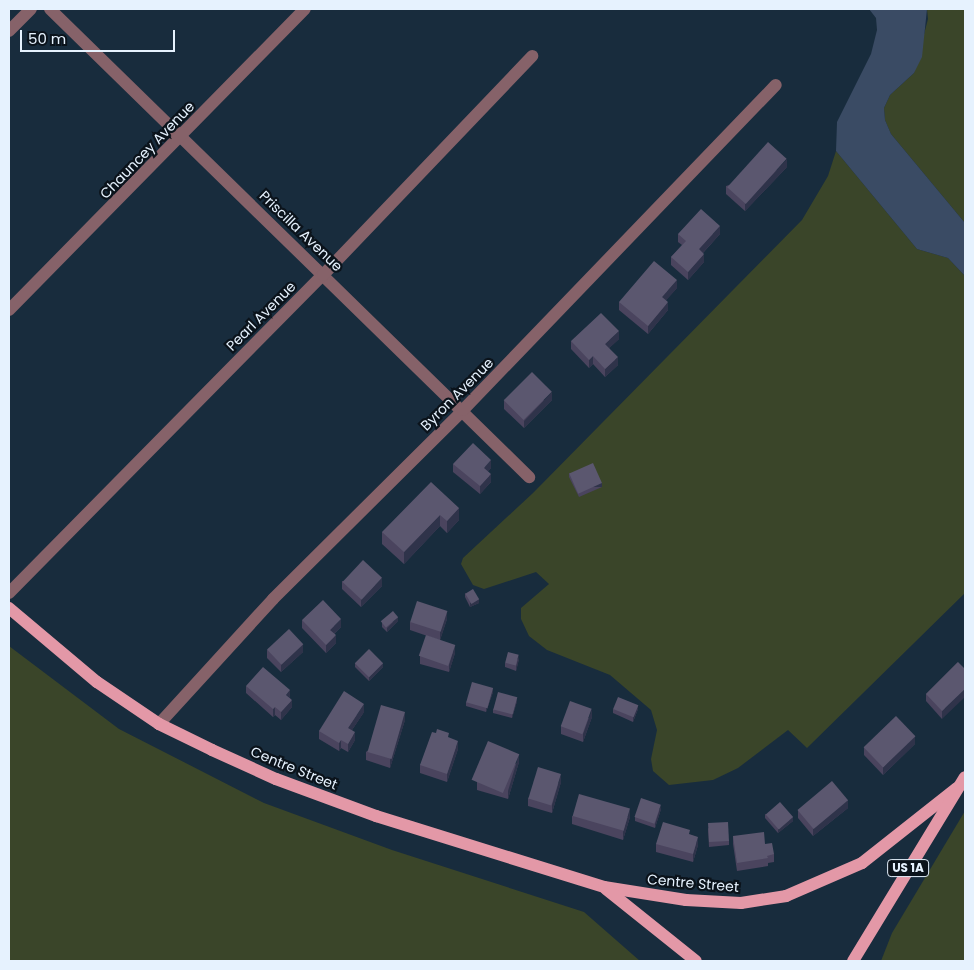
<!DOCTYPE html>
<style>
body{margin:0}
#map{position:relative;width:974px;height:970px;overflow:hidden;background:#182c3d;font-family:Poppins,sans-serif}
div>[style]{position:absolute}
.green>*{inset:0;background:#3a4529}
.water>*{inset:0;background:#3a4b64}
.minor>*{height:12px;margin:-6px;padding:0 6px;transform-origin:6px;border-radius:6px;background:#866269}
.major>*{height:12px;margin:-6px;padding:0 6px;transform-origin:6px;border-radius:6px;background:#e398a7}
.wall>*{inset:0;background:#4a445e}
.shaded-wall>*{inset:0;background:#2f334a;transform-origin:0 0}
.building>*{inset:0;background:#5b576f;transform-origin:0 0}
span{translate:-50% -50%;white-space:nowrap;text-align:center;line-height:1.15;-webkit-text-stroke:4.5px #0b131b;paint-order:stroke}
.shield-label span{padding:1px 4px;background:#0b131b;border:1px solid;border-radius:4px;-webkit-text-stroke-width:0}
.shield-label{font-size:12px;color:#e6f2fe;font-weight:700}
.street-label{font-size:14px;color:#e6f2fe}
.frame{position:absolute;inset:0;border:10px solid #e6f2fe;pointer-events:none}
.scale{position:absolute;left:20px;top:30px;width:155px;height:22px;box-sizing:border-box;border:2px solid #e6f2fe;border-top:0;padding-left:6px;font-size:15px;line-height:18px;white-space:nowrap;color:#e6f2fe;-webkit-text-stroke:4px #0b131b;paint-order:stroke}
</style>
<div id="map">
<div class="green">
<div style="clip-path:polygon(927px 9px,965px 9px,965px 223px,891px 134px,885px 120px,884px 108px,890px 95px,914px 73px,928px 19px)"></div>
<div style="clip-path:polygon(836px 151px,917px 249px,948px 258px,965px 276px,965px 593px,807px 748px,788px 730px,738px 768px,713px 780px,669px 785px,653px 771px,651px 759px,657px 730px,651px 710px,610px 675px,547px 650px,529px 636px,521px 619px,521px 608px,549px 584px,536px 572px,484px 589px,473px 585px,461px 564px,463px 558px,533px 493px,802px 220px,828px 176px)"></div>
<div style="clip-path:polygon(9px 646px,119px 729px,264px 803px,392px 850px,584px 912px,640px 961px,9px 961px)"></div>
<div style="clip-path:polygon(965px 811px,965px 961px,881px 961px,892px 933px)"></div>
</div>
<div class="water">
<div style="clip-path:polygon(869px 9px,927px 9px,922px 57px,914px 73px,890px 95px,884px 108px,885px 120px,891px 134px,965px 223px,965px 276px,948px 258px,917px 249px,836px 151px,837px 122px,871px 54px,877px 30px,876px 18px)"></div>
</div>
<div class="minor">
<div style="left:50px;top:9px;width:670px;rotate:44.33deg"></div>
<div style="left:9px;top:31px;width:31px;rotate:-45deg"></div>
<div style="left:9px;top:310px;width:422px;rotate:-45.5deg"></div>
<div style="left:9px;top:593px;width:447px;rotate:-45.4deg"></div>
<div style="left:323px;top:275px;width:303px;rotate:-46.3deg"></div>
<div style="left:159px;top:724px;width:169px;rotate:-47.6deg"></div>
<div style="left:273px;top:599px;width:268px;rotate:-44.8deg"></div>
<div style="left:463px;top:410px;width:451px;rotate:-46.1deg"></div>
</div>
<div class="major">
<div style="left:9px;top:608px;width:115px;rotate:40.1deg"></div>
<div style="left:97px;top:682px;width:75px;rotate:34.1deg"></div>
<div style="left:159px;top:724px;width:59px;rotate:26.1deg"></div>
<div style="left:212px;top:750px;width:70px;rotate:24.4deg"></div>
<div style="left:276px;top:779px;width:107px;rotate:20.3deg"></div>
<div style="left:376px;top:816px;width:239px;rotate:17.3deg"></div>
<div style="left:604px;top:887px;width:83px;rotate:9deg"></div>
<div style="left:686px;top:900px;width:55px;rotate:3.1deg"></div>
<div style="left:741px;top:903px;width:46px;rotate:-8.8deg"></div>
<div style="left:786px;top:896px;width:83px;rotate:-23.5deg"></div>
<div style="left:862px;top:863px;width:121px;rotate:-38.3deg"></div>
<div style="left:606px;top:889px;width:115px;rotate:38.7deg"></div>
<div style="left:853px;top:961px;width:215px;rotate:-58.7deg"></div>
</div>
<div class="wall">
<div style="clip-path:polygon(787px 167px,745px 211px,726px 194px,726px 186px)"></div>
<div style="clip-path:polygon(678px 234px,720px 234px,703px 253px,704px 262px,688px 280px,671px 265px,671px 257px,682px 245px,678px 242px)"></div>
<div style="clip-path:polygon(677px 288px,666px 300px,668px 310px,648px 334px,619px 310px,619px 302px)"></div>
<div style="clip-path:polygon(619px 339px,609px 348px,618px 365px,605px 377px,593px 364px,589px 368px,571px 349px,571px 341px)"></div>
<div style="clip-path:polygon(552px 400px,524px 428px,504px 409px,504px 401px)"></div>
<div style="clip-path:polygon(453px 464px,491px 468px,488px 471px,491px 482px,480px 494px,453px 472px)"></div>
<div style="clip-path:polygon(569px 473px,602px 487px,579px 497px,569px 477px)"></div>
<div style="clip-path:polygon(459px 508px,459px 520px,447px 533px,440px 526px,404px 564px,382px 544px,382px 532px)"></div>
<div style="clip-path:polygon(342px 581px,382px 586px,361px 607px,342px 589px)"></div>
<div style="clip-path:polygon(465px 593px,479px 603px,470px 607px,465px 597px)"></div>
<div style="clip-path:polygon(447px 619px,440px 640px,455px 653px,449px 672px,420px 664px,420px 656px,439px 640px,410px 630px,410px 622px)"></div>
<div style="clip-path:polygon(302px 620px,341px 627px,334px 634px,336px 643px,326px 653px,302px 628px)"></div>
<div style="clip-path:polygon(398px 621px,387px 632px,382px 627px,382px 623px)"></div>
<div style="clip-path:polygon(267px 650px,303px 652px,281px 672px,267px 658px)"></div>
<div style="clip-path:polygon(519px 659px,516px 671px,505px 667px,505px 663px)"></div>
<div style="clip-path:polygon(958px 662px,942px 719px,926px 701px,926px 694px)"></div>
<div style="clip-path:polygon(355px 663px,383px 667px,369px 681px,355px 667px)"></div>
<div style="clip-path:polygon(246px 686px,290px 698px,292px 707px,281px 720px,275px 715px,273px 717px,246px 693px)"></div>
<div style="clip-path:polygon(493px 692px,486px 712px,466px 706px,466px 702px)"></div>
<div style="clip-path:polygon(517px 701px,512px 718px,493px 713px,493px 709px)"></div>
<div style="clip-path:polygon(613px 709px,638px 709px,633px 722px,613px 713px)"></div>
<div style="clip-path:polygon(364px 712px,352px 730px,355px 740px,348px 752px,341px 748px,339px 751px,319px 739px,319px 731px)"></div>
<div style="clip-path:polygon(592px 717px,583px 742px,561px 734px,561px 726px)"></div>
<div style="clip-path:polygon(405px 720px,390px 768px,366px 760px,366px 752px)"></div>
<div style="clip-path:polygon(449px 738px,458px 749px,447px 782px,420px 773px,420px 765px)"></div>
<div style="clip-path:polygon(915px 744px,883px 775px,864px 755px,864px 747px)"></div>
<div style="clip-path:polygon(519px 762px,508px 799px,477px 790px,477px 782px)"></div>
<div style="clip-path:polygon(561px 782px,552px 813px,528px 806px,528px 798px)"></div>
<div style="clip-path:polygon(848px 808px,813px 836px,798px 818px,798px 810px)"></div>
<div style="clip-path:polygon(661px 809px,655px 828px,635px 821px,635px 817px)"></div>
<div style="clip-path:polygon(765px 814px,793px 821px,778px 833px,765px 818px)"></div>
<div style="clip-path:polygon(572px 816px,630px 817px,623px 840px,572px 824px)"></div>
<div style="clip-path:polygon(708px 828px,729px 841px,729px 845px,709px 847px)"></div>
<div style="clip-path:polygon(690px 835px,698px 845px,693px 862px,656px 852px,656px 844px)"></div>
<div style="clip-path:polygon(733px 836px,765px 844px,774px 854px,774px 862px,768px 863px,768px 866px,737px 871px,733px 844px)"></div>
</div>
<div class="shaded-wall">
<div style="clip-path:polygon(787px 159px,787px 167px,745px 211px,745px 204px)"></div>
<div style="clip-path:polygon(720px 226px,720px 234px,699px 257px,699px 249px)"></div>
<div style="clip-path:polygon(704px 254px,704px 262px,688px 280px,688px 272px)"></div>
<div style="clip-path:polygon(677px 280px,677px 288px,662px 305px,662px 297px)"></div>
<div style="clip-path:polygon(668px 302px,668px 310px,648px 334px,648px 326px)"></div>
<div style="clip-path:polygon(619px 331px,619px 339px,605px 352px,605px 344px)"></div>
<div style="clip-path:polygon(593px 356px,593px 364px,589px 368px,589px 360px)"></div>
<div style="clip-path:polygon(618px 357px,618px 365px,605px 377px,605px 369px)"></div>
<div style="clip-path:polygon(552px 392px,552px 400px,524px 428px,524px 421px)"></div>
<div style="clip-path:polygon(491px 460px,491px 468px,484px 476px,484px 468px)"></div>
<div style="clip-path:polygon(491px 474px,491px 482px,480px 494px,480px 486px)"></div>
<div style="left:602px;top:483px;width:4px;height:25px;rotate:90deg"></div>
<div style="clip-path:polygon(459px 508px,459px 520px,447px 533px,447px 521px)"></div>
<div style="clip-path:polygon(440px 515px,440px 526px,404px 564px,404px 552px)"></div>
<div style="clip-path:polygon(382px 578px,382px 586px,361px 607px,361px 599px)"></div>
<div style="clip-path:polygon(479px 599px,479px 603px,470px 607px,470px 603px)"></div>
<div style="clip-path:polygon(447px 611px,447px 619px,440px 640px,440px 632px)"></div>
<div style="clip-path:polygon(398px 617px,398px 621px,387px 632px,387px 628px)"></div>
<div style="clip-path:polygon(341px 619px,341px 627px,330px 637px,330px 630px)"></div>
<div style="clip-path:polygon(336px 635px,336px 643px,326px 653px,326px 645px)"></div>
<div style="clip-path:polygon(303px 644px,303px 652px,281px 672px,281px 664px)"></div>
<div style="clip-path:polygon(455px 645px,455px 653px,449px 672px,449px 665px)"></div>
<div style="clip-path:polygon(519px 655px,519px 659px,516px 671px,516px 667px)"></div>
<div style="clip-path:polygon(383px 663px,383px 667px,369px 681px,369px 677px)"></div>
<div style="clip-path:polygon(493px 688px,493px 692px,486px 712px,486px 708px)"></div>
<div style="clip-path:polygon(965px 689px,965px 697px,942px 719px,942px 711px)"></div>
<div style="clip-path:polygon(290px 690px,290px 698px,286px 695px)"></div>
<div style="clip-path:polygon(517px 697px,517px 701px,512px 718px,512px 714px)"></div>
<div style="clip-path:polygon(292px 700px,292px 707px,281px 720px,281px 712px)"></div>
<div style="clip-path:polygon(364px 704px,364px 712px,348px 736px,348px 728px)"></div>
<div style="clip-path:polygon(638px 705px,638px 709px,633px 722px,633px 717px)"></div>
<div style="clip-path:polygon(275px 707px,275px 715px,273px 717px,273px 709px)"></div>
<div style="clip-path:polygon(592px 709px,592px 717px,583px 742px,583px 734px)"></div>
<div style="clip-path:polygon(405px 712px,405px 720px,390px 768px,390px 760px)"></div>
<div style="clip-path:polygon(355px 732px,355px 740px,348px 752px,348px 744px)"></div>
<div style="clip-path:polygon(915px 736px,915px 744px,883px 775px,883px 767px)"></div>
<div style="clip-path:polygon(341px 740px,341px 748px,339px 751px,339px 743px)"></div>
<div style="clip-path:polygon(458px 741px,458px 749px,447px 782px,447px 774px)"></div>
<div style="clip-path:polygon(519px 754px,519px 762px,508px 799px,508px 791px)"></div>
<div style="clip-path:polygon(561px 774px,561px 782px,552px 813px,552px 805px)"></div>
<div style="clip-path:polygon(848px 800px,848px 808px,813px 836px,813px 828px)"></div>
<div style="clip-path:polygon(661px 805px,661px 809px,655px 828px,655px 824px)"></div>
<div style="clip-path:polygon(630px 809px,630px 817px,623px 840px,623px 832px)"></div>
<div style="clip-path:polygon(793px 817px,793px 821px,778px 833px,778px 829px)"></div>
<div style="clip-path:polygon(698px 837px,698px 845px,693px 862px,693px 854px)"></div>
</div>
<div class="building">
<div style="left:768px;top:142px;width:25px;height:61px;rotate:42deg"></div>
<div style="clip-path:polygon(701px 209px,720px 226px,699px 249px,704px 254px,688px 272px,671px 257px,686px 241px,678px 234px)"></div>
<div style="clip-path:polygon(654px 261px,677px 280px,662px 297px,668px 302px,648px 326px,619px 302px)"></div>
<div style="clip-path:polygon(601px 313px,619px 331px,605px 344px,618px 357px,605px 369px,593px 356px,589px 360px,571px 341px)"></div>
<div style="left:532px;top:372px;width:28px;height:40px;rotate:45deg"></div>
<div style="clip-path:polygon(473px 443px,491px 460px,484px 468px,491px 474px,480px 486px,453px 464px)"></div>
<div style="left:593px;top:463px;width:22px;height:26px;rotate:66deg"></div>
<div style="clip-path:polygon(431px 482px,459px 508px,447px 521px,440px 515px,404px 552px,382px 532px)"></div>
<div style="left:363px;top:560px;width:26px;height:30px;rotate:43deg"></div>
<div style="left:473px;top:589px;width:12px;height:9px;rotate:59deg"></div>
<div style="clip-path:polygon(323px 600px,341px 619px,330px 630px,336px 635px,326px 645px,302px 620px)"></div>
<div style="left:417px;top:601px;width:32px;height:22px;rotate:18deg"></div>
<div style="left:393px;top:611px;width:8px;height:16px;rotate:50deg"></div>
<div style="left:289px;top:629px;width:21px;height:30px;rotate:47deg"></div>
<div style="left:426px;top:635px;width:31px;height:22px;rotate:19deg"></div>
<div style="left:369px;top:649px;width:20px;height:20px;rotate:45deg"></div>
<div style="left:508px;top:652px;width:11px;height:11px;rotate:15deg"></div>
<div style="clip-path:polygon(958px 662px,965px 669px,965px 689px,942px 711px,926px 694px)"></div>
<div style="clip-path:polygon(263px 667px,290px 690px,286px 695px,292px 700px,281px 712px,275px 707px,273px 709px,246px 686px)"></div>
<div style="left:472px;top:682px;width:22px;height:21px;rotate:16deg"></div>
<div style="clip-path:polygon(344px 691px,364px 704px,348px 728px,355px 732px,348px 744px,341px 740px,339px 743px,319px 731px)"></div>
<div style="left:498px;top:692px;width:20px;height:18px;rotate:15deg"></div>
<div style="left:618px;top:697px;width:22px;height:13px;rotate:22deg"></div>
<div style="left:570px;top:701px;width:23px;height:27px;rotate:20deg"></div>
<div style="left:381px;top:705px;width:25px;height:49px;rotate:16deg"></div>
<div style="left:896px;top:716px;width:28px;height:45px;rotate:46deg"></div>
<div style="clip-path:polygon(437px 729px,449px 733px,448px 737px,458px 741px,447px 774px,420px 765px,432px 732px,436px 733px)"></div>
<div style="left:488px;top:741px;width:34px;height:42px;rotate:23deg"></div>
<div style="left:538px;top:767px;width:24px;height:33px;rotate:17deg"></div>
<div style="left:832px;top:781px;width:25px;height:45px;rotate:50deg"></div>
<div style="left:579px;top:794px;width:53px;height:23px;rotate:16deg"></div>
<div style="left:641px;top:798px;width:21px;height:20px;rotate:19deg"></div>
<div style="left:780px;top:802px;width:20px;height:19px;rotate:49deg"></div>
<div style="clip-path:polygon(663px 822px,690px 830px,689px 834px,698px 837px,693px 854px,656px 844px)"></div>
<div style="left:728px;top:822px;width:19px;height:20px;rotate:87deg"></div>
<div style="clip-path:polygon(764px 832px,765px 844px,772px 843px,774px 854px,767px 856px,768px 858px,737px 863px,733px 836px)"></div>
</div>
<div class="shield-label">
<span style="left:908px;top:868px">US 1A</span>
</div>
<div class="street-label">
<span style="left:147px;top:150px;rotate:-46deg">Chauncey Avenue</span>
<span style="left:301px;top:231px;rotate:44deg">Priscilla Avenue</span>
<span style="left:261px;top:316px;rotate:-45deg">Pearl Avenue</span>
<span style="left:457px;top:394px;rotate:-45deg">Byron Avenue</span>
<span style="left:294px;top:768px;rotate:22deg">Centre Street</span>
<span style="left:693px;top:883px;rotate:5deg">Centre Street</span>
</div>
<div class="frame"></div>
<div class="scale">50 m</div>
</div>
